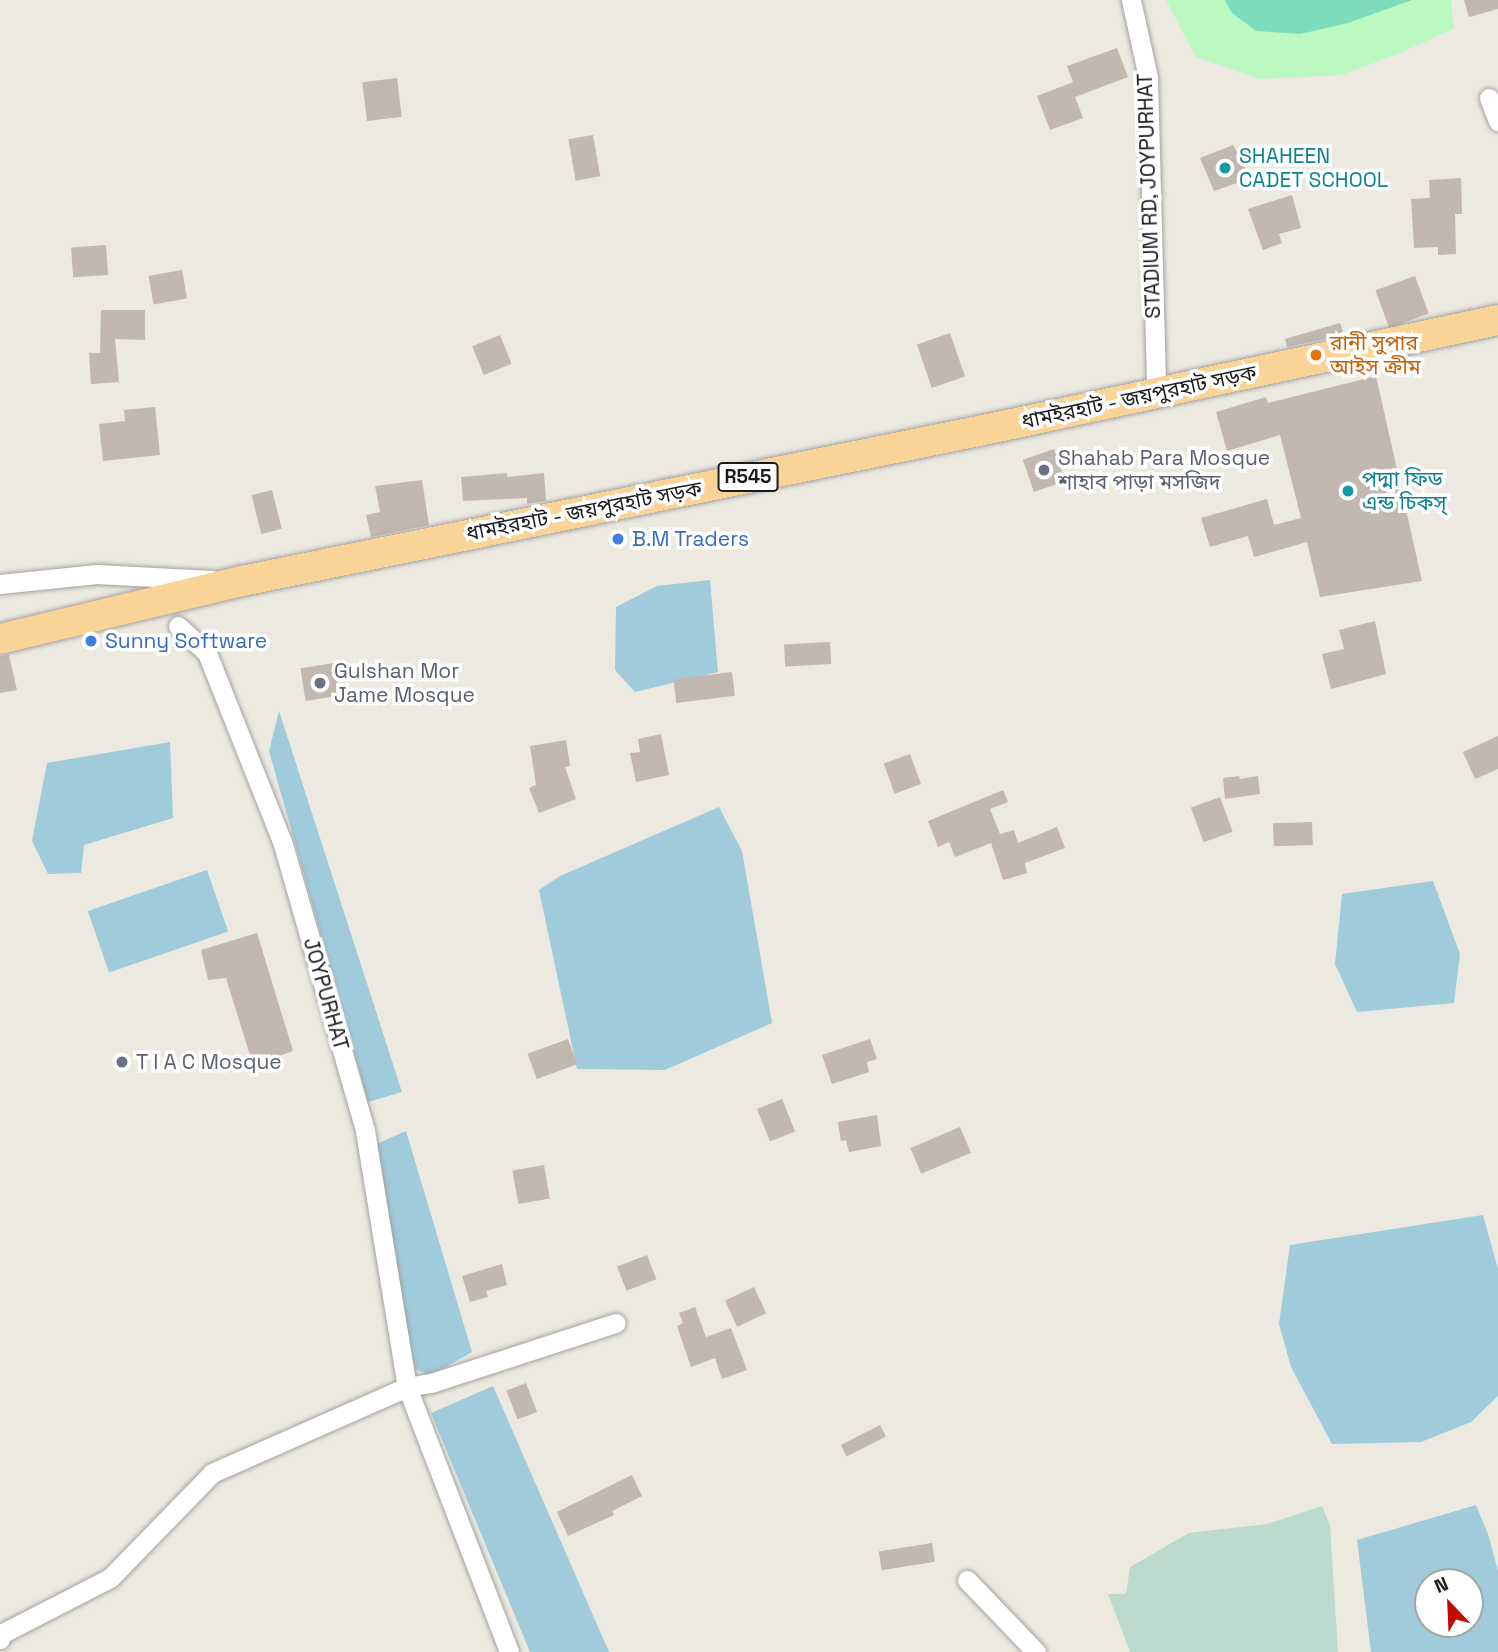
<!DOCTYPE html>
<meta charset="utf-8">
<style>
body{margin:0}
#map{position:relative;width:1498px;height:1652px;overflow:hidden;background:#ece9e0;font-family:"Space Grotesk","Noto Sans Bengali",sans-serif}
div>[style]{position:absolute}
.wetland>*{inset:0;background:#bddace}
.park>*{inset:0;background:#bbf8c2}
.pitch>*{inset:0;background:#7edbbb}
.water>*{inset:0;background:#a0cbda;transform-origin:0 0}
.building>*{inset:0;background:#c1b8b0;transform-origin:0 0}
.roads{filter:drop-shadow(0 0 2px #a2a2a2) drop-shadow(0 0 2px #a2a2a2)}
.street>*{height:19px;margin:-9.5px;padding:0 9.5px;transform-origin:9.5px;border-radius:9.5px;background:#fff}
.primary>*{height:30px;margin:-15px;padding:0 15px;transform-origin:15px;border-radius:15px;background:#fad397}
.dots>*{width:19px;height:19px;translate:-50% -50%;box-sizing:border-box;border:4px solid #fff;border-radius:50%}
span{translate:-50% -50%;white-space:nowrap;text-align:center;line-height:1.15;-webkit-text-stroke:7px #fff;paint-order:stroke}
.shield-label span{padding:2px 5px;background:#fff;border:2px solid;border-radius:5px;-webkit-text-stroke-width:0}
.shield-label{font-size:19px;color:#1b1b1b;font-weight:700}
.culture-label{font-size:21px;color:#0d838f}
.left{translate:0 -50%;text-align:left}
.street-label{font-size:21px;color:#1b1b1b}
.food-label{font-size:21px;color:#c56008}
.worship-label{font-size:21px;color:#5b616d}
.shop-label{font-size:21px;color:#366cbe}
.north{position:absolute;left:1414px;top:1568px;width:70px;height:70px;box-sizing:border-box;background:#fff;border:2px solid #a4a4a4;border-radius:50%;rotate:337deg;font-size:19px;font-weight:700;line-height:28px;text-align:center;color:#1b1b1b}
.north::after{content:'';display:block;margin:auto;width:24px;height:32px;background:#c20a03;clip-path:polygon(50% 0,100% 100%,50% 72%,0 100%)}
</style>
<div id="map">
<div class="wetland">
<div style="clip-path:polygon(1322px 1506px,1330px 1525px,1338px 1652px,1130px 1652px,1108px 1594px,1126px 1594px,1130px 1567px,1189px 1533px,1267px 1524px)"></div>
</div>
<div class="park">
<div style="clip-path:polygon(1166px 0,1451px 0,1454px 28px,1403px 52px,1341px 75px,1260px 79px,1196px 57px)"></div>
</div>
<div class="pitch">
<div style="clip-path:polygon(1225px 0,1412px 0,1348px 23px,1300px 34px,1256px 31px,1231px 12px)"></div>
</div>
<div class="water">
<div style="clip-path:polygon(710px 580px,718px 672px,635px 692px,615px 670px,616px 607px,657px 586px)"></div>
<div style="clip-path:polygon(279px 711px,402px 1092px,368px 1102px,269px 751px)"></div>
<div style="clip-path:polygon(170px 742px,173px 818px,84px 845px,81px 873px,48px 874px,32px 841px,47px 763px)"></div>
<div style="clip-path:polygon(719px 807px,742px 851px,772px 1023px,665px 1070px,577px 1069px,539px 890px,560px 876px)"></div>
<div style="left:207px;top:870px;width:65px;height:126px;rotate:71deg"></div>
<div style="clip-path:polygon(1433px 881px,1460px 954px,1454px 1003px,1357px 1012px,1335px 964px,1342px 894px)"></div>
<div style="clip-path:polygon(406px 1131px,472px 1352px,430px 1376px,415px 1369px,374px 1145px)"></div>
<div style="clip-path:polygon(1483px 1215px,1498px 1269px,1498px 1396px,1471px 1422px,1421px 1442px,1332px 1444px,1291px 1367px,1279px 1324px,1290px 1245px)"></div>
<div style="clip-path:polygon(493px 1386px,609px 1652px,530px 1652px,431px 1413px)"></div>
<div style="clip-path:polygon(evenodd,1476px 1505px,1488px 1534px,1498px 1571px,1498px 1652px,1371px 1652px,1357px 1540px,1476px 1505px,1428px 1582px,1470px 1582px,1470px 1624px,1428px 1624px,1428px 1582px)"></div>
</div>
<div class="building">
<div style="clip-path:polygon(1464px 0,1498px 0,1498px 9px,1469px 17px)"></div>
<div style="clip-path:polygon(1117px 48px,1128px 77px,1075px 97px,1083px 118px,1050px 130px,1037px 96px,1073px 82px,1067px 66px)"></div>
<div style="left:397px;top:78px;width:39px;height:35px;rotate:83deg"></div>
<div style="left:593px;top:135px;width:42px;height:25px;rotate:80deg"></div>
<div style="clip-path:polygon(1233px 145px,1251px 178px,1214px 191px,1200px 158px)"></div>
<div style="clip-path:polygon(1461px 178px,1462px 214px,1455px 214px,1456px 254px,1438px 255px,1438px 247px,1414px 248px,1411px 199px,1430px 198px,1429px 180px)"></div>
<div style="clip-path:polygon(1292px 195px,1301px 228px,1279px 234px,1282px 243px,1263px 250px,1248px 209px)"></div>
<div style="left:106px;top:245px;width:30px;height:35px;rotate:86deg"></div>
<div style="left:182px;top:270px;width:29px;height:34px;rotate:80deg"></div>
<div style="left:1415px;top:276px;width:40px;height:42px;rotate:70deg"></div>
<div style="clip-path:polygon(101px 310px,145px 310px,145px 340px,115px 339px,119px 382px,91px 384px,89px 353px,100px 353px)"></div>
<div style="clip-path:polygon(1340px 323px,1344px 335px,1287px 347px,1285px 339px)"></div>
<div style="left:950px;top:333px;width:46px;height:35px;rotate:71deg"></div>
<div style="left:500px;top:335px;width:31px;height:30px;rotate:68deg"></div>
<div style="clip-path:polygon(1376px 376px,1422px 581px,1320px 597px,1307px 542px,1254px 557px,1248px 536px,1210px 547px,1201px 518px,1267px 499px,1274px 525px,1301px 518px,1280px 435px,1227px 451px,1216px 412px,1266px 397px,1268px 403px)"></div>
<div style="clip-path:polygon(155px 407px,160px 455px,103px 461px,99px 424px,125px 421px,124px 410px)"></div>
<div style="left:1054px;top:449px;width:34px;height:33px;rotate:71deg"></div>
<div style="clip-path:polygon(507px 473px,507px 477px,544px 473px,546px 501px,527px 504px,527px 498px,463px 501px,461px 477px)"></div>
<div style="clip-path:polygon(422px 480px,429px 525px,371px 537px,366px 515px,380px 512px,375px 486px)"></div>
<div style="left:272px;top:490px;width:40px;height:21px;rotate:76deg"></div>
<div style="clip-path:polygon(1375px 621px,1386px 674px,1331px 689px,1322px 654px,1344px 649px,1339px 630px)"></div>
<div style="left:830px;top:642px;width:22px;height:46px;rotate:87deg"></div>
<div style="clip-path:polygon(9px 655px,17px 690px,0 693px,0 656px)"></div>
<div style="left:334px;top:663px;width:33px;height:34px;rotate:81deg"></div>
<div style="left:732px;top:672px;width:24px;height:59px;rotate:83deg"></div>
<div style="clip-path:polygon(661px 734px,669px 775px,636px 782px,630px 753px,640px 752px,638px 739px)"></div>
<div style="clip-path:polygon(1498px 736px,1498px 769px,1475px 779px,1463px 752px)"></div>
<div style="clip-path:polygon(566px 740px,570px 766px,565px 767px,576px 799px,539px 813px,529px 788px,536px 785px,530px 746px)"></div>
<div style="left:910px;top:754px;width:32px;height:28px;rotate:70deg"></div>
<div style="clip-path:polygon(1239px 776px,1240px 779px,1258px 776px,1260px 794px,1225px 799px,1223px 778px)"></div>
<div style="clip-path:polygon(1003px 790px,1008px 802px,990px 809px,1000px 834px,1014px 830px,1018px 843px,1057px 827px,1065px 848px,1025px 863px,1027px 873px,1003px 880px,991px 843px,955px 857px,949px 842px,938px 847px,928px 821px)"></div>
<div style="left:1220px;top:797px;width:37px;height:31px;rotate:70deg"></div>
<div style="left:1312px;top:822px;width:23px;height:39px;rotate:88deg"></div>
<div style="clip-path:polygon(257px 933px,293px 1051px,253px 1065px,226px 978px,208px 980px,201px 950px)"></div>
<div style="left:568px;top:1039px;width:27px;height:43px;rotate:70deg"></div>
<div style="clip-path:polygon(870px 1039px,877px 1059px,867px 1062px,869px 1072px,832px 1084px,822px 1055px)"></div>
<div style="left:782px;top:1099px;width:35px;height:27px;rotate:68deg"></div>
<div style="clip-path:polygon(877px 1115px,881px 1146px,849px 1152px,846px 1140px,841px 1141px,838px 1122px)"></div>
<div style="left:960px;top:1127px;width:28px;height:54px;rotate:67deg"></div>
<div style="left:544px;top:1165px;width:34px;height:32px;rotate:80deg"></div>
<div style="left:647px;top:1255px;width:26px;height:32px;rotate:69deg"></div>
<div style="clip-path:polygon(502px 1264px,507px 1285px,486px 1291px,488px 1297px,470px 1302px,462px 1276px)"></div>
<div style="left:754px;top:1287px;width:29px;height:32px;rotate:65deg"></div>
<div style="clip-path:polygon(695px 1307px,706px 1337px,731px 1328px,747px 1370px,722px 1379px,715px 1358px,691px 1367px,677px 1326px,683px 1323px,679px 1313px)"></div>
<div style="left:526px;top:1383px;width:31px;height:21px;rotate:69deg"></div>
<div style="left:880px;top:1425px;width:13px;height:44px;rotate:63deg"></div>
<div style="clip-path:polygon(632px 1475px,642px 1496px,612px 1511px,614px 1515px,568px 1536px,557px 1512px)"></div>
<div style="left:932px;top:1543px;width:19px;height:54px;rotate:81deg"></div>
</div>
<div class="roads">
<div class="street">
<div style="left:1131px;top:0;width:79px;rotate:77.6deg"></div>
<div style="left:1148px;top:77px;width:316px;rotate:88.5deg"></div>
<div style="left:1489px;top:98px;width:25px;rotate:69deg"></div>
<div style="left:0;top:584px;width:97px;rotate:-5.9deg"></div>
<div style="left:96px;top:574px;width:116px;rotate:3deg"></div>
<div style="left:178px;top:626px;width:40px;rotate:43deg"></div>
<div style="left:207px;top:653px;width:202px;rotate:68.3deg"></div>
<div style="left:282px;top:841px;width:302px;rotate:74deg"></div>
<div style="left:365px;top:1131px;width:259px;rotate:80.7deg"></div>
<div style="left:407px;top:1387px;width:284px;rotate:68.9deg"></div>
<div style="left:967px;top:1580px;width:100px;rotate:46.2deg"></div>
<div style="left:0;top:1639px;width:5px;rotate:-79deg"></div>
<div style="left:1px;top:1634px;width:123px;rotate:-27.2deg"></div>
<div style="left:110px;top:1578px;width:146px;rotate:-45.8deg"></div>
<div style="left:212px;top:1473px;width:213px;rotate:-23.8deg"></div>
<div style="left:407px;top:1387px;width:27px;rotate:-10deg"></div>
<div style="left:434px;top:1382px;width:191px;rotate:-18deg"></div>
</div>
<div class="primary">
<div style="left:0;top:639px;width:249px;rotate:-13.5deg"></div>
<div style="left:242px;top:581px;width:772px;rotate:-11.51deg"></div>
<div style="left:998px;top:427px;width:511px;rotate:-12.08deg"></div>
</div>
</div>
<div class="dots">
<div style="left:1225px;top:168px;background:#0f9aa8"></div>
<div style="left:1316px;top:355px;background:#e8710a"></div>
<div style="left:1044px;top:470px;background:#6b7280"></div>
<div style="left:1348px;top:491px;background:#0f9aa8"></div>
<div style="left:618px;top:539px;background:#3f7fe0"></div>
<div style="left:91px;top:641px;background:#3f7fe0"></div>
<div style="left:320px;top:683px;background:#6b7280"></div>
<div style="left:122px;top:1062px;background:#6b7280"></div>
</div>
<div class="shield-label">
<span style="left:748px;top:477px">R545</span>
</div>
<div class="culture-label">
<span class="left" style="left:1239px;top:168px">SHAHEEN<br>CADET SCHOOL</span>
<span class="left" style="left:1362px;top:491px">পদ্মা ফিড<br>এন্ড চিকস্‌</span>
</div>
<div class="street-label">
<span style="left:1149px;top:196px;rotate:-92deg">STADIUM RD, JOYPURHAT</span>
<span style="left:1139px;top:397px;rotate:-12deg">ধামইরহাট - জয়পুরহাট সড়ক</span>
<span style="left:584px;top:511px;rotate:-11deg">ধামইরহাট - জয়পুরহাট সড়ক</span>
<span style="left:326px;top:994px;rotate:74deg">JOYPURHAT</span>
</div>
<div class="food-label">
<span class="left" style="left:1330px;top:355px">রানী সুপার<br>আইস ক্রীম</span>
</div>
<div class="worship-label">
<span class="left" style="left:1058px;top:470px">Shahab Para Mosque<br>শাহাব পাড়া মসজিদ</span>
<span class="left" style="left:334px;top:683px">Gulshan Mor<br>Jame Mosque</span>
<span class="left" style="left:136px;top:1062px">T I A C Mosque</span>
</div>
<div class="shop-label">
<span class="left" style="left:632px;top:539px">B.M Traders</span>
<span class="left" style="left:105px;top:641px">Sunny Software</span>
</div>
<div class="north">N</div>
</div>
